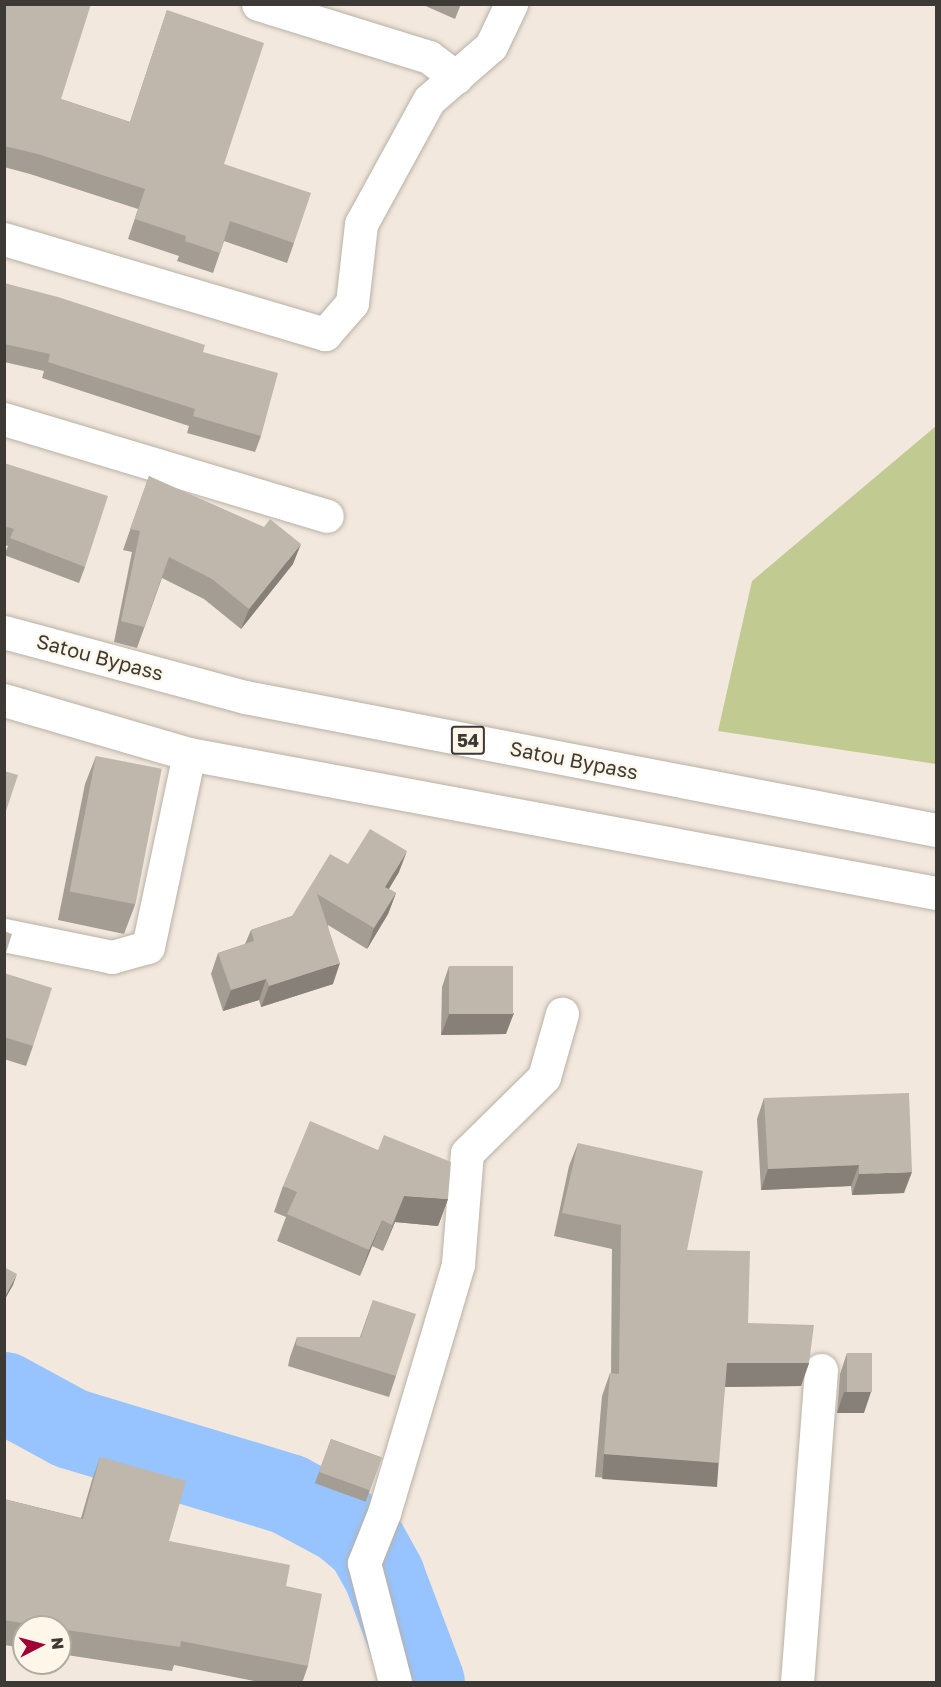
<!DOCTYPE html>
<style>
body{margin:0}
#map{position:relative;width:941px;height:1687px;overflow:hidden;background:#f2e8dd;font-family:"Golos Text",sans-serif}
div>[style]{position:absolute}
.green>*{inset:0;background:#c1ca91}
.river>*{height:81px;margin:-40.5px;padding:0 40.5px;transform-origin:40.5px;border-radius:40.5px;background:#97c4fe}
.roads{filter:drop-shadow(0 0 2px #b9b1a6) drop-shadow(0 0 2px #b9b1a6)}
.minor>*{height:33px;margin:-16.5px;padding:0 16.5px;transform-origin:16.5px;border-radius:16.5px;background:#fff}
.highway>*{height:33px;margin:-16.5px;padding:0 16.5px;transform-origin:16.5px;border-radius:16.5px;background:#fff}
.wall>*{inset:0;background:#a49d94;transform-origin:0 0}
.shaded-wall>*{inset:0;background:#868078;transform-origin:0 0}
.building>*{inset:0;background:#bfb7ac;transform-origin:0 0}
span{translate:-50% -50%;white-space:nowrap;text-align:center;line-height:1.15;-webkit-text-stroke:4.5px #fff6ea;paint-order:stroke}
.shield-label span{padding:2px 4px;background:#fff6ea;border:2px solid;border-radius:4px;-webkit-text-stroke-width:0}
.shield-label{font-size:18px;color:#3d3a35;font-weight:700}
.street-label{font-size:20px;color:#3d3a35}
.frame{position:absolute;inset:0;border:6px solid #3d3a35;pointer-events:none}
.north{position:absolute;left:12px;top:1615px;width:60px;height:60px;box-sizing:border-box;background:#fff6ea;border:2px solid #b1aba2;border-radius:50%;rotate:84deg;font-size:16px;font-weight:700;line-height:24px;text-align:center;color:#3d3a35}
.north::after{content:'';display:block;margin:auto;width:21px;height:27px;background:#a10036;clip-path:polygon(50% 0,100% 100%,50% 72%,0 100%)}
</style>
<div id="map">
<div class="green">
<div style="clip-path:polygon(936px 426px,936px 764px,718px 731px,752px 581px)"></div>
</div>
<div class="river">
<div style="left:4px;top:1392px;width:75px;rotate:28.6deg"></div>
<div style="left:70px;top:1428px;width:228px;rotate:16.8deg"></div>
<div style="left:288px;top:1494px;width:61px;rotate:28.2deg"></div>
<div style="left:342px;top:1523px;width:31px;rotate:40deg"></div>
<div style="left:366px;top:1543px;width:38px;rotate:61deg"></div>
<div style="left:384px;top:1576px;width:113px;rotate:69.3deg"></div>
</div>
<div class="roads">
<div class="minor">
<div style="left:258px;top:4px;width:179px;rotate:17.2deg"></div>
<div style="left:429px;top:57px;width:34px;rotate:37deg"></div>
<div style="left:4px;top:239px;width:335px;rotate:16.5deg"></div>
<div style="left:325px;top:334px;width:41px;rotate:-48.9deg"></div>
<div style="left:352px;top:303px;width:80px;rotate:-83.5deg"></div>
<div style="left:361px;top:224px;width:141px;rotate:-61.3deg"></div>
<div style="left:429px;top:100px;width:82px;rotate:-41.1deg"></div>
<div style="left:491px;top:46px;width:47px;rotate:-64.5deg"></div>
<div style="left:4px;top:419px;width:337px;rotate:16.7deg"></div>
<div style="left:4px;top:935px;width:110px;rotate:11.5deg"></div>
<div style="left:112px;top:957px;width:37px;rotate:-16deg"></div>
<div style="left:148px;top:947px;width:197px;rotate:-78deg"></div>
<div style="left:395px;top:1682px;width:123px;rotate:-104.6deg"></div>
<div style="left:364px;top:1563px;width:54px;rotate:-68.2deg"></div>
<div style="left:384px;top:1513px;width:260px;rotate:-73.4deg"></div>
<div style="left:458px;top:1264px;width:111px;rotate:-85.4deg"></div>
<div style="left:467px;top:1153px;width:108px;rotate:-44.6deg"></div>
<div style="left:544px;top:1077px;width:66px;rotate:-74.1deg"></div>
<div style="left:797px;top:1682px;width:313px;rotate:-85.6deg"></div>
</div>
<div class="highway">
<div style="left:4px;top:632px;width:250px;rotate:15.1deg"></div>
<div style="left:245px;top:697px;width:704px;rotate:10.89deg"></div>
<div style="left:4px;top:700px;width:193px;rotate:16.3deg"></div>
<div style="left:189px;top:754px;width:760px;rotate:10.54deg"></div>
</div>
</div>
<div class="wall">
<div style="clip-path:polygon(4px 4px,61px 99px,130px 122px,167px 10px,224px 164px,294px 243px,287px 263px,224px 241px,213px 273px,177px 261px,179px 256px,128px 239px,138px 209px,30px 174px,4px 167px)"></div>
<div style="clip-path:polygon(421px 4px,461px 4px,455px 19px)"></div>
<div style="clip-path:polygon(4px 283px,203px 352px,261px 436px,255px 452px,187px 433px,189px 426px,42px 378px,44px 371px,4px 362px)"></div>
<div style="clip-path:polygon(4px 463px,85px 567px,79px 583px,4px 555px,8px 546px,4px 545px)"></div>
<div style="clip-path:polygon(149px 476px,293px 564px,241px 629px,204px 599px,162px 578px,137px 648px,114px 642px,132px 552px,123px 550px)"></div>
<div style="clip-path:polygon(96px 756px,135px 905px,124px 934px,58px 920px,85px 784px)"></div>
<div style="clip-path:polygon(348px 864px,399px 872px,389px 889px,396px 893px,388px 914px,367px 949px,328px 925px,333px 984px,261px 1007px,259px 1000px,223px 1011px,211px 974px,218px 953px,245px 944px,251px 930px,292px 916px)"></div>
<div style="clip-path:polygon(449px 966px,506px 1034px,441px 1035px,442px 987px)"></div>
<div style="clip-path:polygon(4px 973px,33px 1046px,26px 1066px,4px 1059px)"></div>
<div style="clip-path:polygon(764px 1098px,904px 1193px,852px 1195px,851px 1186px,761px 1190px,757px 1119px)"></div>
<div style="clip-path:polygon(578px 1143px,687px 1250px,748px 1323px,809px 1363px,801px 1386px,725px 1387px,710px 1486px,595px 1477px,602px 1396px,610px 1373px,611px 1373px,612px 1249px,554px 1236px,569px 1166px)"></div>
<div style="clip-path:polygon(283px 1186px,448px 1199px,438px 1226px,395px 1222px,383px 1251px,372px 1246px,360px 1276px,277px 1241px,286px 1217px,274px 1212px)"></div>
<div style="clip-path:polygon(373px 1300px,396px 1376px,389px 1397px,288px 1366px,290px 1357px,297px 1337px,360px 1337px)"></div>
<div style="clip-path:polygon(847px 1353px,864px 1413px,837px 1413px,840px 1374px)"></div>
<div style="left:331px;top:1439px;width:54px;height:47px;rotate:20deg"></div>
<div style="clip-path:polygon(100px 1457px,169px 1541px,286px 1586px,308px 1666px,302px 1683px,264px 1683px,174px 1665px,172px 1671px,60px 1654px,60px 1627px,24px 1627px,24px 1648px,4px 1645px,4px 1499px,81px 1518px,92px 1480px)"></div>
</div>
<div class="shaded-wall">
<div style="clip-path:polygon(301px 544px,293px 564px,241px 629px,249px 609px)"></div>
<div style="clip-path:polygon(407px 851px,399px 872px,377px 908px,385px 887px)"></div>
<div style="clip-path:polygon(396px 893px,388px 914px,367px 949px,374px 928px)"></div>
<div style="clip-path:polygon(340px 963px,333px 984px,261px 1007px,269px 986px)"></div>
<div style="clip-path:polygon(266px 979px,259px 1000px,223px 1011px,231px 990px)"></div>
<div style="clip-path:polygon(514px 1013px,506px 1034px,441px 1035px,449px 1014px)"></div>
<div style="clip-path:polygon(859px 1165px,851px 1186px,761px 1190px,768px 1169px)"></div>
<div style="clip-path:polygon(912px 1172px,904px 1193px,852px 1195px,859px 1174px)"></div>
<div style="clip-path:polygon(404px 1196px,448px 1199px,438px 1226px,395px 1222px,383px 1251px)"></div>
<div style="clip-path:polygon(382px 1220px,372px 1246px,360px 1276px,369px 1250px)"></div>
<div style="clip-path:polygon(17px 1274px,13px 1285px,4px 1301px,4px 1298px)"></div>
<div style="clip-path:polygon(727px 1363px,809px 1363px,801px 1386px,718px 1387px)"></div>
<div style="clip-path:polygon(844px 1392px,871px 1392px,864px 1413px,837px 1413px)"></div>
<div style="left:604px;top:1454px;width:115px;height:25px;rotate:4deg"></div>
</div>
<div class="building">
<div style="clip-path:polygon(4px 4px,91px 4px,61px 99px,130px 122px,167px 10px,264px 43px,224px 164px,311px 193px,294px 243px,230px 221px,220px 253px,185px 241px,186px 236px,135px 219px,145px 189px,38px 154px,4px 146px)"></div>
<div style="clip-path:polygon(4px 283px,58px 297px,205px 345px,203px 352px,278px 373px,261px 436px,193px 416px,195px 409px,48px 362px,50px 354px,4px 344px)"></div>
<div style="clip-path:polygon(4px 463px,108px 496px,85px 567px,10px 538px,14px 529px,4px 526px)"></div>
<div style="clip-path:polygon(149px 476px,264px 527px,270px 519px,301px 544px,249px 609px,212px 579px,169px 557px,144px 627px,121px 621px,140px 531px,130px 529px)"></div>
<div style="left:96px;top:756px;width:67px;height:138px;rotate:11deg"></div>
<div style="clip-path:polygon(4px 771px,18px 775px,4px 817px)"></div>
<div style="clip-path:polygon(370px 829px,407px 851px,385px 887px,396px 893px,374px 928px,317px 894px,340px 963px,269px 986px,266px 979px,231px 990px,218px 953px,254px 941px,251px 930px,292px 916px,330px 854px,348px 864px)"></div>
<div style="clip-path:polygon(4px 931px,12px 934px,4px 959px)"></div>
<div style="left:449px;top:966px;width:64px;height:48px"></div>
<div style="clip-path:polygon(4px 973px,52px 988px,33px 1046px,4px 1037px)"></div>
<div style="clip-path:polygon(909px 1093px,912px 1172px,859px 1174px,859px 1165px,768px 1169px,764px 1098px)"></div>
<div style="clip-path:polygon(310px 1121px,378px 1150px,384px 1135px,451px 1162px,448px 1199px,404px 1196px,392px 1225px,382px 1220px,369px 1250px,287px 1214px,297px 1192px,283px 1186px)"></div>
<div style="clip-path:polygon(578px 1143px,703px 1171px,687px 1250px,750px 1251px,748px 1323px,814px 1325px,809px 1363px,727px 1363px,719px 1463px,604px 1454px,610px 1373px,619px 1374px,621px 1225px,562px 1213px)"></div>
<div style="clip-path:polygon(4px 1267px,17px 1274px,4px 1298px)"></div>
<div style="clip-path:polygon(373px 1300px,416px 1314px,396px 1376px,296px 1345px,297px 1337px,361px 1337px)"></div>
<div style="left:847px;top:1353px;width:25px;height:39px"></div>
<div style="left:331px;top:1439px;width:54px;height:35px;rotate:20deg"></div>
<div style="clip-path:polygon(100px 1457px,186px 1481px,169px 1541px,290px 1565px,286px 1586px,322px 1594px,308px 1666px,181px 1641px,180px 1647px,60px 1629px,60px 1627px,47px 1627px,4px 1620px,4px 1499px,83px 1519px)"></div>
</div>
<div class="shield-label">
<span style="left:468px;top:740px">54</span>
</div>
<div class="street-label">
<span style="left:100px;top:657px;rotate:15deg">Satou Bypass</span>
<span style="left:574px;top:760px;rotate:11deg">Satou Bypass</span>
</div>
<div class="frame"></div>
<div class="north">N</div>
</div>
